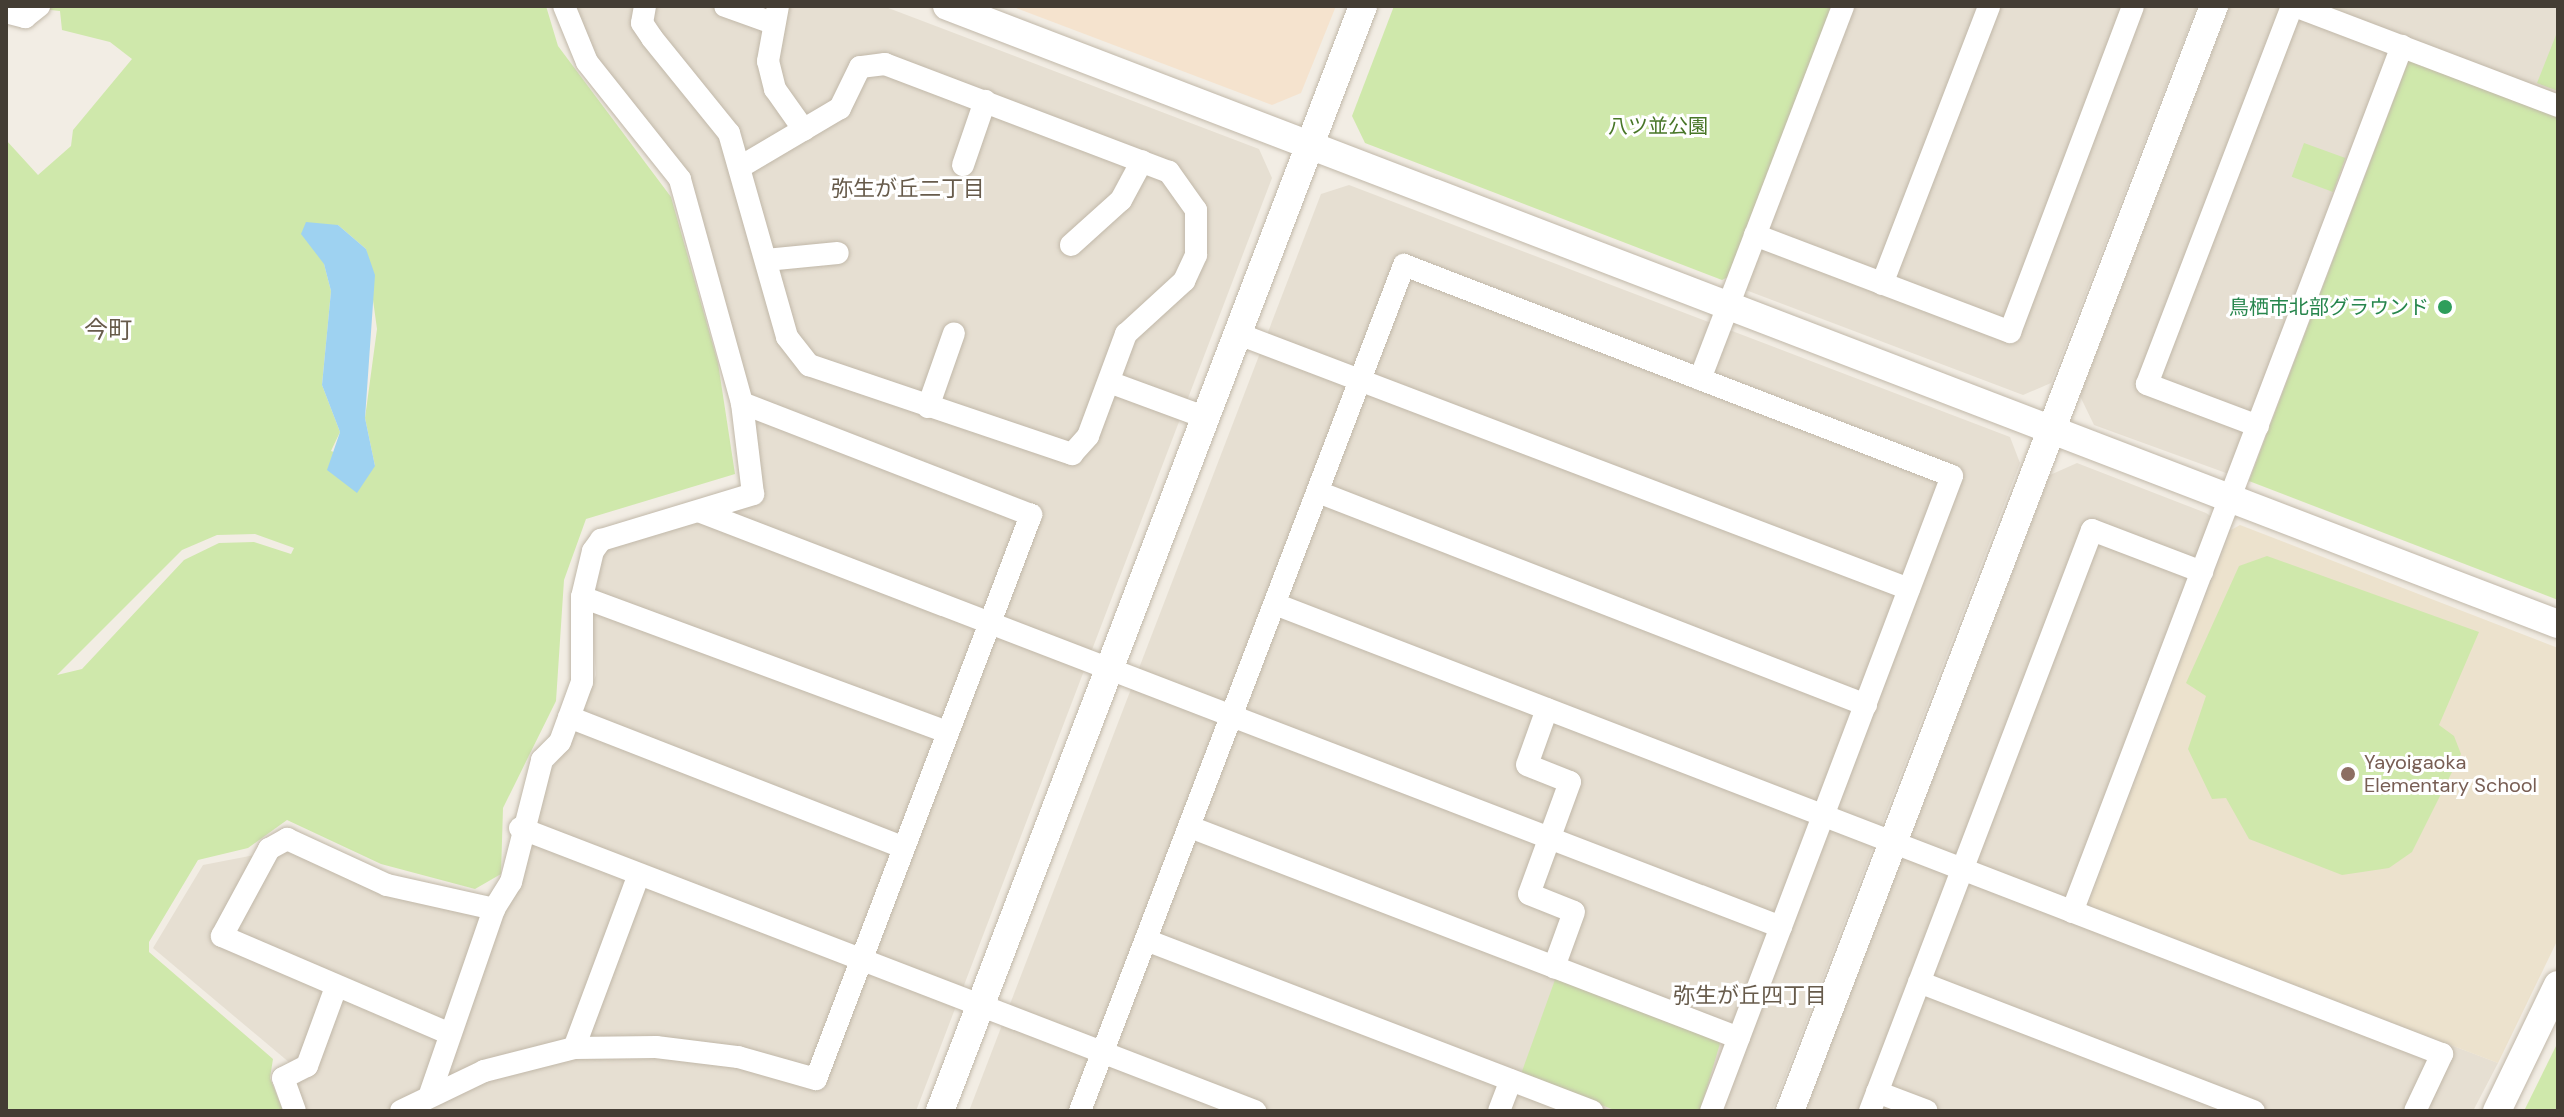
<!DOCTYPE html>
<meta charset="utf-8">
<style>
body{margin:0}
#map{position:relative;width:2564px;height:1117px;overflow:hidden;background:#f2ede4;font-family:"DM Sans","Noto Sans JP",sans-serif}
div>[style]{position:absolute}
.residential>*{inset:0;background:#e6dfd2}
.commercial>*{inset:0;background:#f5e3ce}
.education>*{inset:0;background:#ece2cd}
.green>*{inset:0;background:#cfe8ab;transform-origin:0 0}
.water>*{inset:0;background:#9ed2f1}
.roads{filter:drop-shadow(0 0 2px #c1b8a9) drop-shadow(0 0 2px #c1b8a9)}
.minor>*{height:22px;margin:-11px;padding:0 11px;transform-origin:11px;border-radius:11px;background:#fff}
.tertiary>*{height:28px;margin:-14px;padding:0 14px;transform-origin:14px;border-radius:14px;background:#fff}
.dots>*{width:22px;height:22px;translate:-50% -50%;box-sizing:border-box;border:4px solid #fff;border-radius:50%}
span{translate:-50% -50%;white-space:nowrap;text-align:center;line-height:1.15;-webkit-text-stroke:6px #fff;paint-order:stroke}
.park-label{font-size:20px;color:#487627}
.leisure-label{font-size:20px;color:#27864d}
.right{translate:-100% -50%;text-align:right}
.education-label{font-size:20px;color:#785e54}
.left{translate:0 -50%;text-align:left}
.neighbourhood-label{font-size:22px;color:#675b4b}
.quarter-label{font-size:24px;color:#675b4b}
.frame{position:absolute;inset:0;border:8px solid #443d34;pointer-events:none}
</style>
<div id="map">
<div class="residential">
<div style="clip-path:polygon(570px 6px,883px 6px,1259px 149px,1272px 178px,916px 1111px,301px 1111px,289px 1082px,303px 1074px,153px 948px,203px 865px,285px 849px,504px 911px,542px 784px,568px 744px,596px 675px,591px 611px,605px 549px,759px 499px,688px 185px,592px 61px)"></div>
<div style="clip-path:polygon(1849px 6px,2197px 6px,2051px 383px,2023px 395px,1743px 289px)"></div>
<div style="clip-path:polygon(2230px 6px,2558px 6px,2558px 115px,2409px 58px,2248px 481px,2094px 425px,2080px 396px)"></div>
<div style="clip-path:polygon(1349px 185px,2010px 437px,2020px 463px,1772px 1111px,969px 1111px,1321px 194px)"></div>
<div style="clip-path:polygon(2077px 463px,2206px 513px,2231px 530px,2089px 901px,2094px 909px,2498px 1063px,2473px 1111px,1805px 1111px,2050px 475px)"></div>
</div>
<div class="commercial">
<div style="clip-path:polygon(1011px 6px,1336px 6px,1301px 93px,1272px 105px)"></div>
</div>
<div class="education">
<div style="clip-path:polygon(2240px 525px,2558px 648px,2558px 939px,2498px 1063px,2093px 909px,2089px 901px,2231px 530px)"></div>
</div>
<div class="green">
<div style="clip-path:polygon(evenodd,14px 6px,546px 6px,558px 46px,671px 197px,718px 363px,735px 474px,586px 519px,564px 580px,556px 701px,503px 808px,501px 874px,475px 889px,381px 864px,287px 820px,248px 848px,198px 860px,149px 942px,149px 952px,273px 1059px,270px 1078px,283px 1111px,6px 1111px,6px 140px,38px 175px,71px 146px,73px 130px,132px 59px,110px 42px,62px 30px,60px 11px,14px 6px,338px 225px,366px 249px,377px 329px,365px 418px,375px 466px,331px 451px,340px 432px,322px 385px,331px 291px,324px 264px,338px 225px,14px 6px,255px 534px,294px 548px,291px 554px,254px 542px,219px 543px,184px 560px,82px 669px,57px 675px,182px 550px,217px 535px,255px 534px)"></div>
<div style="clip-path:polygon(1394px 6px,1832px 6px,1730px 276px,1722px 280px,1365px 143px,1352px 116px)"></div>
<div style="clip-path:polygon(2558px 30px,2558px 91px,2537px 83px)"></div>
<div style="clip-path:polygon(2410px 57px,2558px 115px,2558px 600px,2249px 481px)"></div>
<div style="left:2304px;top:143px;width:44px;height:36px;rotate:20deg"></div>
<div style="clip-path:polygon(2267px 556px,2479px 632px,2439px 725px,2454px 736px,2461px 754px,2412px 852px,2389px 868px,2342px 875px,2249px 839px,2226px 798px,2212px 799px,2188px 749px,2206px 696px,2186px 683px,2239px 566px)"></div>
<div style="clip-path:polygon(1556px 977px,1721px 1040px,1700px 1111px,1617px 1111px,1521px 1074px)"></div>
<div style="clip-path:polygon(2558px 1042px,2558px 1111px,2524px 1111px)"></div>
</div>
<div class="water">
<div style="clip-path:polygon(306px 222px,338px 225px,366px 249px,375px 275px,365px 418px,375px 466px,357px 493px,327px 470px,340px 432px,322px 385px,331px 291px,324px 264px,301px 234px)"></div>
</div>
<div class="roads">
<div class="minor">
<div style="left:645px;top:6px;width:17px;rotate:100deg"></div>
<div style="left:642px;top:23px;width:18px;rotate:56deg"></div>
<div style="left:652px;top:38px;width:122px;rotate:51deg"></div>
<div style="left:729px;top:133px;width:212px;rotate:74.1deg"></div>
<div style="left:787px;top:337px;width:36px;rotate:52deg"></div>
<div style="left:809px;top:365px;width:278px;rotate:18.7deg"></div>
<div style="left:1072px;top:454px;width:24px;rotate:-48deg"></div>
<div style="left:1088px;top:436px;width:109px;rotate:-69.6deg"></div>
<div style="left:1126px;top:334px;width:79px;rotate:-42.4deg"></div>
<div style="left:1184px;top:281px;width:29px;rotate:-65deg"></div>
<div style="left:1196px;top:255px;width:45px;rotate:-90deg"></div>
<div style="left:1196px;top:210px;width:47px;rotate:-125.4deg"></div>
<div style="left:1169px;top:172px;width:304px;rotate:-159.2deg"></div>
<div style="left:885px;top:64px;width:25px;rotate:173deg"></div>
<div style="left:860px;top:67px;width:46px;rotate:116deg"></div>
<div style="left:840px;top:108px;width:114px;rotate:149.4deg"></div>
<div style="left:725px;top:6px;width:51px;rotate:19.5deg"></div>
<div style="left:778px;top:6px;width:56px;rotate:100.3deg"></div>
<div style="left:768px;top:61px;width:29px;rotate:76deg"></div>
<div style="left:775px;top:89px;width:50px;rotate:54.7deg"></div>
<div style="left:2295px;top:6px;width:281px;rotate:20.8deg"></div>
<div style="left:6px;top:12px;width:20px;rotate:15deg"></div>
<div style="left:25px;top:17px;width:18px;rotate:-38deg"></div>
<div style="left:963px;top:165px;width:68px;rotate:-71deg"></div>
<div style="left:1755px;top:235px;width:273px;rotate:20.8deg"></div>
<div style="left:2010px;top:332px;width:348px;rotate:-69.3deg"></div>
<div style="left:1071px;top:245px;width:67px;rotate:-42deg"></div>
<div style="left:1121px;top:200px;width:44px;rotate:-61.7deg"></div>
<div style="left:766px;top:260px;width:72px;rotate:-5.6deg"></div>
<div style="left:1882px;top:284px;width:298px;rotate:-68.9deg"></div>
<div style="left:1236px;top:333px;width:720px;rotate:20.83deg"></div>
<div style="left:1700px;top:379px;width:399px;rotate:-69deg"></div>
<div style="left:1109px;top:382px;width:101px;rotate:20.2deg"></div>
<div style="left:928px;top:407px;width:78px;rotate:-70.6deg"></div>
<div style="left:2258px;top:426px;width:119px;rotate:-159.3deg"></div>
<div style="left:2147px;top:384px;width:405px;rotate:-69deg"></div>
<div style="left:1318px;top:492px;width:588px;rotate:21.24deg"></div>
<div style="left:701px;top:512px;width:1157px;rotate:21.02deg"></div>
<div style="left:582px;top:597px;width:388px;rotate:20.3deg"></div>
<div style="left:1275px;top:604px;width:1251px;rotate:21.09deg"></div>
<div style="left:2442px;top:1054px;width:63px;rotate:115.3deg"></div>
<div style="left:1547px;top:709px;width:59px;rotate:109.7deg"></div>
<div style="left:1527px;top:765px;width:46px;rotate:21.6deg"></div>
<div style="left:1570px;top:782px;width:119px;rotate:110.1deg"></div>
<div style="left:1529px;top:894px;width:48px;rotate:21.8deg"></div>
<div style="left:1574px;top:912px;width:59px;rotate:110deg"></div>
<div style="left:569px;top:717px;width:357px;rotate:21.3deg"></div>
<div style="left:1190px;top:827px;width:588px;rotate:21.02deg"></div>
<div style="left:520px;top:828px;width:788px;rotate:21.06deg"></div>
<div style="left:2072px;top:912px;width:927px;rotate:-69.14deg"></div>
<div style="left:1146px;top:940px;width:478px;rotate:21deg"></div>
<div style="left:1919px;top:982px;width:359px;rotate:21.1deg"></div>
<div style="left:448px;top:1033px;width:246px;rotate:-156.8deg"></div>
<div style="left:222px;top:936px;width:99px;rotate:-61.6deg"></div>
<div style="left:269px;top:849px;width:21px;rotate:-29deg"></div>
<div style="left:287px;top:839px;width:110px;rotate:24.7deg"></div>
<div style="left:387px;top:885px;width:110px;rotate:12.6deg"></div>
<div style="left:574px;top:1048px;width:183px;rotate:-69.5deg"></div>
<div style="left:1877px;top:1092px;width:53px;rotate:20.8deg"></div>
<div style="left:430px;top:1094px;width:196px;rotate:-70.9deg"></div>
<div style="left:494px;top:909px;width:32px;rotate:-58deg"></div>
<div style="left:511px;top:882px;width:126px;rotate:-75.7deg"></div>
<div style="left:542px;top:760px;width:25px;rotate:-45deg"></div>
<div style="left:560px;top:742px;width:64px;rotate:-69.9deg"></div>
<div style="left:582px;top:682px;width:85px;rotate:-90deg"></div>
<div style="left:582px;top:597px;width:47px;rotate:-76.6deg"></div>
<div style="left:593px;top:551px;width:14px;rotate:-54deg"></div>
<div style="left:601px;top:540px;width:159px;rotate:-16.8deg"></div>
<div style="left:753px;top:494px;width:92px;rotate:-96.9deg"></div>
<div style="left:742px;top:403px;width:232px;rotate:-105.5deg"></div>
<div style="left:680px;top:179px;width:149px;rotate:-128.5deg"></div>
<div style="left:587px;top:62px;width:61px;rotate:-112.3deg"></div>
<div style="left:295px;top:1111px;width:35px;rotate:-110deg"></div>
<div style="left:283px;top:1078px;width:27px;rotate:-27deg"></div>
<div style="left:307px;top:1066px;width:84px;rotate:-69.8deg"></div>
<div style="left:401px;top:1111px;width:92px;rotate:-25.7deg"></div>
<div style="left:484px;top:1071px;width:93px;rotate:-14.3deg"></div>
<div style="left:574px;top:1048px;width:82px;rotate:-0.7deg"></div>
<div style="left:656px;top:1047px;width:83px;rotate:7deg"></div>
<div style="left:738px;top:1057px;width:81px;rotate:15.8deg"></div>
<div style="left:816px;top:1079px;width:604px;rotate:-69.13deg"></div>
<div style="left:1031px;top:515px;width:310px;rotate:-158.8deg"></div>
<div style="left:1080px;top:1111px;width:906px;rotate:-69.04deg"></div>
<div style="left:1404px;top:265px;width:587px;rotate:21.06deg"></div>
<div style="left:1952px;top:476px;width:679px;rotate:110.78deg"></div>
<div style="left:1499px;top:1111px;width:33px;rotate:-69deg"></div>
<div style="left:1870px;top:1111px;width:622px;rotate:-69.09deg"></div>
<div style="left:2092px;top:530px;width:118px;rotate:20.9deg"></div>
</div>
<div class="tertiary">
<div style="left:947px;top:6px;width:1725px;rotate:20.99deg"></div>
<div style="left:940px;top:1111px;width:1183px;rotate:-69.05deg"></div>
<div style="left:1790px;top:1111px;width:1184px;rotate:-69.01deg"></div>
<div style="left:2497px;top:1111px;width:140px;rotate:-64.2deg"></div>
</div>
</div>
<div class="dots">
<div style="left:2445px;top:307px;background:#2e9e5b"></div>
<div style="left:2348px;top:774px;background:#8d6e63"></div>
</div>
<div class="park-label">
<span style="left:1658px;top:126px">八ツ並公園</span>
</div>
<div class="leisure-label">
<span class="right" style="left:2429px;top:307px">鳥栖市北部グラウンド</span>
</div>
<div class="education-label">
<span class="left" style="left:2364px;top:774px">Yayoigaoka<br>Elementary School</span>
</div>
<div class="neighbourhood-label">
<span style="left:908px;top:189px">弥生が丘二丁目</span>
<span style="left:1750px;top:996px">弥生が丘四丁目</span>
</div>
<div class="quarter-label">
<span style="left:108px;top:330px">今町</span>
</div>
<div class="frame"></div>
</div>
